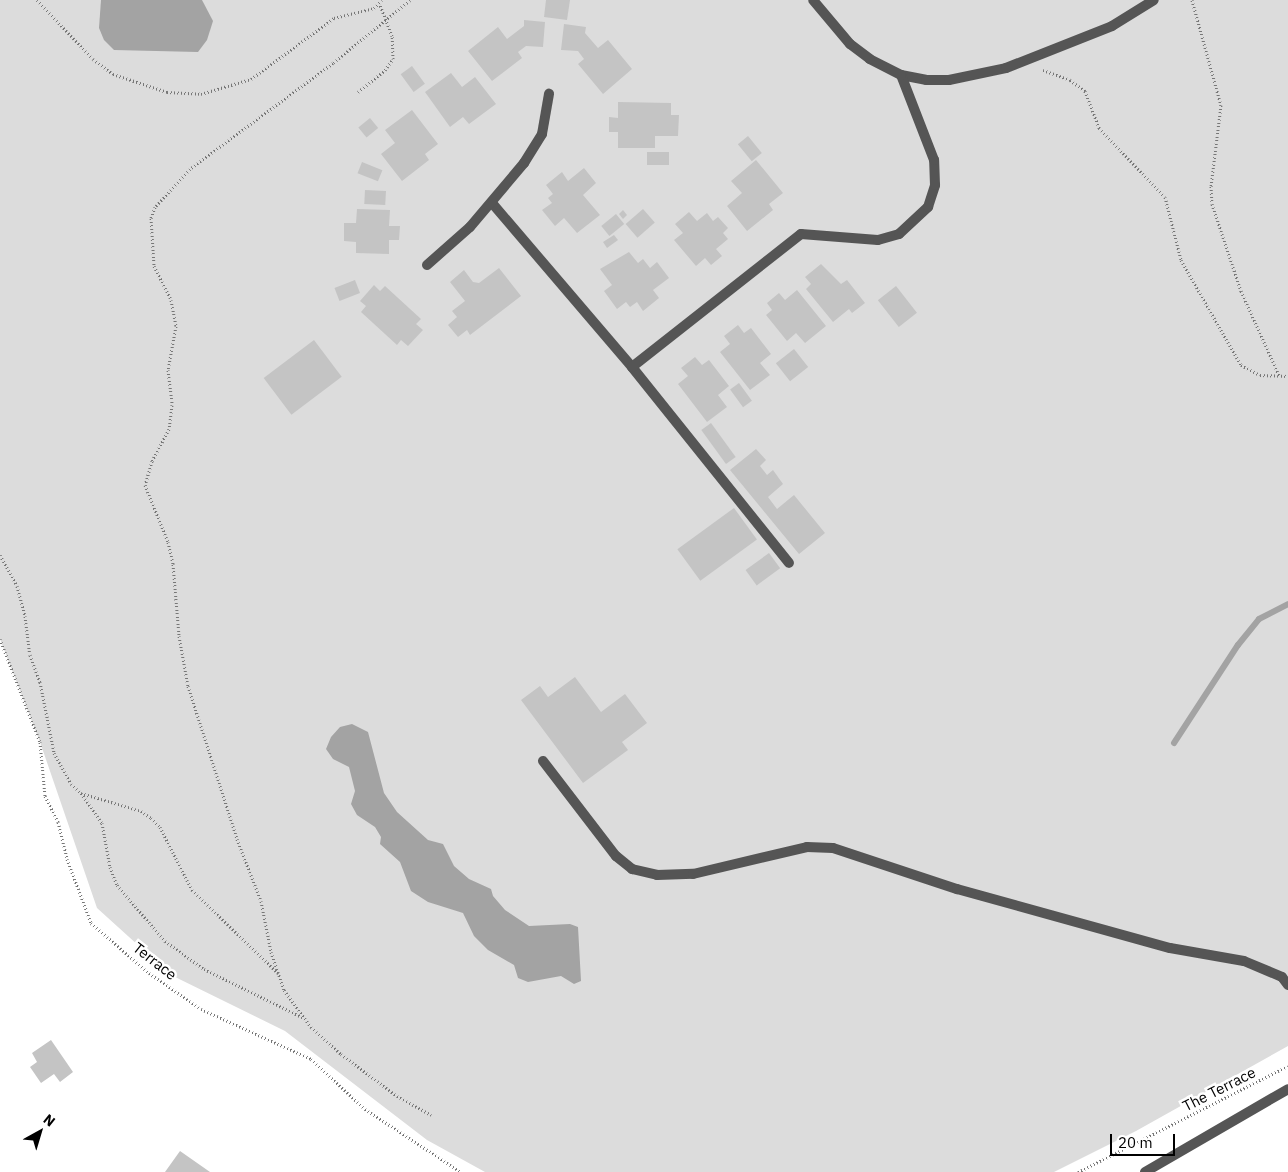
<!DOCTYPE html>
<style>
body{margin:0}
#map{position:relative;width:1288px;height:1172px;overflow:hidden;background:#fff;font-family:"IBM Plex Sans",sans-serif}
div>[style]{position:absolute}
.green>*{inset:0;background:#dcdcdc}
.water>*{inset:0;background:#a3a3a3}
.stream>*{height:6px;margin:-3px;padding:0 3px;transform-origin:3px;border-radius:3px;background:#a3a3a3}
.building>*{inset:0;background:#c4c4c4;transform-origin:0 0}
.path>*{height:3px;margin-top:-1.5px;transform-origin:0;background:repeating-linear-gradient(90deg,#777 0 1px,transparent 0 3.5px)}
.lane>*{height:10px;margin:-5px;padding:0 5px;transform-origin:5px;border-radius:5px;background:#555}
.street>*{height:10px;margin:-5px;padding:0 5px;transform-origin:5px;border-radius:5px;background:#555}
span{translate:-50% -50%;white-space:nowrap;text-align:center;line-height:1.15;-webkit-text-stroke:5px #fff;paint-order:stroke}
.street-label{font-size:15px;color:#000}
.north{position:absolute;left:15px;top:1107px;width:50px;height:50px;-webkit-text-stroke:4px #fff;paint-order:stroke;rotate:39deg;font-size:14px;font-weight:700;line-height:20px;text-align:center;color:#000}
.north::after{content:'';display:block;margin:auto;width:18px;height:22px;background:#000;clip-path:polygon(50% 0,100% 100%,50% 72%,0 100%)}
.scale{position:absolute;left:1110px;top:1134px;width:65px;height:22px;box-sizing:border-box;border:2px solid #000;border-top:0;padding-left:6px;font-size:15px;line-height:18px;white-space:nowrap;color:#000;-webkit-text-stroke:4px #fff;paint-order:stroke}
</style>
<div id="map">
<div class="green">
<div style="clip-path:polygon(0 0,1288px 0,1288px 1046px,1136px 1131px,1054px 1172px,485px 1172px,427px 1140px,285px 1031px,171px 975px,97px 908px,40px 742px,0 639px)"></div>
</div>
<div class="water">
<div style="clip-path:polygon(101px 0,202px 0,213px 21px,207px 40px,198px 52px,114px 50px,104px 40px,99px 28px)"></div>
<div style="clip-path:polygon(352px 724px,368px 732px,384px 793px,397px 812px,428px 840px,443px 844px,454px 866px,469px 879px,491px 889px,493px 896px,505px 910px,529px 926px,570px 924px,578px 927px,581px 981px,574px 984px,561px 976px,528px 982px,518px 978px,514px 965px,488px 950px,474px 936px,463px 913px,428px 902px,411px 891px,400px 862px,380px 844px,381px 837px,375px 827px,357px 815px,351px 804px,355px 791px,349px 767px,333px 759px,326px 749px,331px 737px,340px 727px)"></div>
</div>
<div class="stream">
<div style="left:1174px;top:743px;width:117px;rotate:-56.9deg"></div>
<div style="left:1238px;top:645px;width:33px;rotate:-51deg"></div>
<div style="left:1259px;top:619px;width:33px;rotate:-27deg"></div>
</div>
<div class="building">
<div style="clip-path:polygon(546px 0,570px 0,567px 20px,544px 17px)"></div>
<div style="clip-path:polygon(524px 20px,545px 22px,543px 47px,526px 46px,518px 52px,522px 58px,492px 81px,468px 51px,498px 27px,507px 39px,524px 26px)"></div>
<div style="clip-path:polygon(564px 24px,586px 27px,585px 33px,598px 48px,608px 40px,632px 69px,603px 94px,578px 64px,584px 59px,578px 51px,561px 50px)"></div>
<div style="left:412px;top:66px;width:22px;height:14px;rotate:54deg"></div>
<div style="clip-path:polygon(451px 73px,462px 87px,475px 77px,496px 104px,469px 124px,463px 117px,450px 127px,425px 92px)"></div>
<div style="clip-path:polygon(618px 102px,671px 103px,671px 115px,679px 115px,678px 136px,655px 136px,655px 148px,618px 148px,618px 132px,609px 132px,609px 117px,618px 118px)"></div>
<div style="clip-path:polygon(412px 110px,438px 144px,425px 154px,429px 160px,402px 181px,381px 154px,395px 143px,385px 130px)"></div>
<div style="left:370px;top:118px;width:13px;height:15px;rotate:51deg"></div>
<div style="left:748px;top:136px;width:22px;height:13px;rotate:51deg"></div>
<div style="left:669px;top:152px;width:13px;height:22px;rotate:90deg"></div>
<div style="clip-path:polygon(756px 160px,783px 193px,769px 204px,773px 210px,747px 231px,727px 206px,742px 193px,731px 181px)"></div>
<div style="left:362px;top:162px;width:22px;height:12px;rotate:22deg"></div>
<div style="clip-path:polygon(584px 168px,596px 183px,583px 195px,600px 215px,577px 233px,564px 218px,555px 226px,542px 210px,552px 203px,548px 198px,553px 194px,546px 185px,562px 172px,568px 181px)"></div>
<div style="left:365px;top:190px;width:21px;height:14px;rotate:3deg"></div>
<div style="clip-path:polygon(357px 209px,390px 210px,389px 226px,400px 226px,399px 240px,389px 240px,389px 254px,356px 253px,356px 242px,344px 241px,344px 223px,356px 223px)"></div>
<div style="left:643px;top:209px;width:18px;height:23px;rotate:49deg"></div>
<div style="clip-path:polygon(623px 210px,627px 215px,623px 219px,619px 214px)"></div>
<div style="clip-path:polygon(689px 212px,697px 221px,707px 213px,713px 221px,718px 217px,728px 228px,723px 233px,728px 239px,716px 249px,722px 256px,711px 265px,705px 258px,696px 266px,674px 240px,683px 233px,675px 224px)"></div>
<div style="left:616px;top:214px;width:13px;height:19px;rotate:51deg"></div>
<div style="clip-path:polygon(614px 235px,618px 240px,607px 248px,603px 242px)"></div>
<div style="clip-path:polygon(629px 252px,638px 263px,643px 259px,650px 268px,657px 262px,669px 278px,653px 290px,659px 298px,643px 311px,637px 302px,630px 307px,626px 302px,617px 309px,604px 291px,612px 285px,600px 269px)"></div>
<div style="clip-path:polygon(821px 264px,841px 284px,847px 280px,865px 303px,852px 313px,849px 309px,833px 322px,806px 289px,811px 284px,805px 277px)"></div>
<div style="clip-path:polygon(499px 268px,521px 296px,470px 335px,467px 330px,458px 337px,448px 325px,457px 317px,452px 311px,465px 301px,450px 282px,464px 270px,473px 282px,479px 283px)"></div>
<div style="left:355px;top:280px;width:14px;height:22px;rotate:69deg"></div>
<div style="clip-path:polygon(374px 285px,380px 291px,385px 286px,421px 319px,416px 324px,423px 330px,408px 346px,401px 340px,397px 345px,361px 312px,366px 306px,360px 301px)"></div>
<div style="left:896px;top:286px;width:34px;height:23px;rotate:52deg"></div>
<div style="clip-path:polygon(797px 290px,826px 326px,805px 343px,796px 333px,787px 341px,766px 315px,772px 310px,767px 303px,779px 293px,785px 300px)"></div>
<div style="clip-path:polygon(738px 325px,744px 333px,751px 328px,771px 354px,760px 363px,770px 375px,750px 390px,720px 352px,730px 344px,724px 336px)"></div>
<div style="left:314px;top:340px;width:46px;height:63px;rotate:53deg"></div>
<div style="left:794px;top:349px;width:23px;height:23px;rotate:52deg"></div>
<div style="clip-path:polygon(695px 357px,702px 365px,709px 360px,729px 386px,718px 395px,727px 407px,707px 422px,678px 384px,688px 376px,681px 368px)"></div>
<div style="left:739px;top:383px;width:22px;height:11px;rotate:54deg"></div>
<div style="left:711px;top:423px;width:42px;height:12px;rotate:54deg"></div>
<div style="clip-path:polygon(756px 449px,766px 460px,760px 466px,767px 475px,773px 470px,783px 484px,768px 497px,777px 509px,794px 495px,825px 533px,799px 554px,730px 470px)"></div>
<div style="left:734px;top:508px;width:39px;height:70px;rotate:54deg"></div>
<div style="left:769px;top:553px;width:19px;height:29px;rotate:54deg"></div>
<div style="clip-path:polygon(575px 677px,601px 712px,625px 694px,647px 723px,622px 742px,628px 750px,583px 783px,521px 700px,540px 686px,548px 697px)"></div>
<div style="clip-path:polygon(51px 1040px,73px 1072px,60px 1082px,54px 1074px,41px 1083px,30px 1067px,37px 1062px,32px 1053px)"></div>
<div style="clip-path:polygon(180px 1151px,210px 1172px,165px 1172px)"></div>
</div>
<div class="path">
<div style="left:37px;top:0;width:81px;rotate:46.5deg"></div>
<div style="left:93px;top:59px;width:25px;rotate:37deg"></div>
<div style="left:113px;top:74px;width:57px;rotate:18.4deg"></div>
<div style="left:167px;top:92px;width:34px;rotate:3deg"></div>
<div style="left:201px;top:94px;width:52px;rotate:-16.7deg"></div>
<div style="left:251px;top:79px;width:103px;rotate:-36.3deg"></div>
<div style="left:334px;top:18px;width:41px;rotate:-14deg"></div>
<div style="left:374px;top:8px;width:11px;rotate:-45deg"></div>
<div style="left:410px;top:0;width:99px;rotate:140.7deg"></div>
<div style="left:333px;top:63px;width:178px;rotate:143.5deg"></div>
<div style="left:190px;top:169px;width:52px;rotate:132.6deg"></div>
<div style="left:155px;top:207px;width:12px;rotate:110deg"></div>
<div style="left:151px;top:218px;width:48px;rotate:86.4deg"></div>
<div style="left:154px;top:266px;width:38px;rotate:63deg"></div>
<div style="left:171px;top:300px;width:26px;rotate:79deg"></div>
<div style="left:176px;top:326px;width:45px;rotate:100.3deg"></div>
<div style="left:168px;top:370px;width:35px;rotate:83deg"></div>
<div style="left:172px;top:405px;width:24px;rotate:97deg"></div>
<div style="left:169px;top:429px;width:36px;rotate:118deg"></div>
<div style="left:152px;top:461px;width:25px;rotate:106deg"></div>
<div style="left:145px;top:485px;width:61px;rotate:68deg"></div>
<div style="left:168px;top:542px;width:23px;rotate:77deg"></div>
<div style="left:173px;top:564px;width:72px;rotate:85.2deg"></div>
<div style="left:179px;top:636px;width:51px;rotate:79.8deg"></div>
<div style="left:188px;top:686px;width:161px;rotate:72.2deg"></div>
<div style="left:237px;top:839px;width:66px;rotate:68.8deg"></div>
<div style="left:261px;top:901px;width:52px;rotate:78.9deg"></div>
<div style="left:271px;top:952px;width:40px;rotate:71.1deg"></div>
<div style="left:284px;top:990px;width:46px;rotate:53.9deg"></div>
<div style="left:311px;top:1027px;width:40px;rotate:42deg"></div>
<div style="left:341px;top:1054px;width:70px;rotate:36.9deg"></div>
<div style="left:397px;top:1096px;width:39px;rotate:29deg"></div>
<div style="left:1192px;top:0;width:109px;rotate:74.6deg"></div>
<div style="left:1221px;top:105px;width:82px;rotate:97deg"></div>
<div style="left:1211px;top:186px;width:18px;rotate:87deg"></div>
<div style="left:1212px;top:204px;width:92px;rotate:71.6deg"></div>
<div style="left:1241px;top:291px;width:92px;rotate:65.7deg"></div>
<div style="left:1043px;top:70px;width:29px;rotate:20deg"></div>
<div style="left:1070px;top:80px;width:19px;rotate:36deg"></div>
<div style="left:1085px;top:91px;width:40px;rotate:69deg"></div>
<div style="left:1099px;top:128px;width:95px;rotate:46.3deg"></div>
<div style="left:1165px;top:197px;width:65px;rotate:75.7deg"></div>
<div style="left:1181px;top:260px;width:121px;rotate:60.3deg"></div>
<div style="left:1241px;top:365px;width:21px;rotate:28deg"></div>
<div style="left:1260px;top:375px;width:28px;rotate:2deg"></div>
<div style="left:358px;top:92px;width:35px;rotate:-39deg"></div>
<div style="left:385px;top:70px;width:14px;rotate:-54deg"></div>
<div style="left:393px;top:59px;width:23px;rotate:-92deg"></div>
<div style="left:392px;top:36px;width:34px;rotate:-111deg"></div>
<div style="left:0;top:555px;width:35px;rotate:61deg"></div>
<div style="left:17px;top:586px;width:31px;rotate:75deg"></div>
<div style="left:25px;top:616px;width:39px;rotate:83deg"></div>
<div style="left:30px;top:655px;width:29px;rotate:70deg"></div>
<div style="left:40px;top:682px;width:72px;rotate:78.8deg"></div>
<div style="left:54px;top:753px;width:35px;rotate:61deg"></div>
<div style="left:71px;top:784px;width:13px;rotate:42deg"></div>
<div style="left:81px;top:793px;width:63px;rotate:16.7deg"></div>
<div style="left:141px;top:811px;width:12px;rotate:35deg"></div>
<div style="left:151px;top:818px;width:13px;rotate:45deg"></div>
<div style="left:160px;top:827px;width:71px;rotate:63.1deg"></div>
<div style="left:192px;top:890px;width:120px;rotate:44deg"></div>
<div style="left:0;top:639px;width:110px;rotate:68.8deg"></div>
<div style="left:40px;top:742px;width:54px;rotate:84.7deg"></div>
<div style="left:45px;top:796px;width:29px;rotate:63deg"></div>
<div style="left:58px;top:822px;width:38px;rotate:76deg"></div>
<div style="left:67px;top:859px;width:68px;rotate:69.4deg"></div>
<div style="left:91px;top:923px;width:77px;rotate:40.8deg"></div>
<div style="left:149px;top:973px;width:63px;rotate:34.7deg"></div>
<div style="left:201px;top:1009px;width:121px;rotate:24.4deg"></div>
<div style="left:311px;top:1059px;width:74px;rotate:42.8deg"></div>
<div style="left:365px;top:1109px;width:115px;rotate:33.3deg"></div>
<div style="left:81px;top:793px;width:37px;rotate:55deg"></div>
<div style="left:102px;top:823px;width:45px;rotate:79.7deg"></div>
<div style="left:110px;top:867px;width:19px;rotate:69deg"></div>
<div style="left:117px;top:885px;width:74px;rotate:49.4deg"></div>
<div style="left:165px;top:941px;width:48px;rotate:35.7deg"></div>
<div style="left:204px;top:969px;width:111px;rotate:26.1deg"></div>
<div style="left:1078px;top:1172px;width:235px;rotate:-26.8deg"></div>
</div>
<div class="lane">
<div style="left:901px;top:75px;width:25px;rotate:11deg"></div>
<div style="left:926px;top:80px;width:23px"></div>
<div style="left:949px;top:80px;width:58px;rotate:-11.9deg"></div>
<div style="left:1006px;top:68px;width:114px;rotate:-21.6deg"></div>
<div style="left:1112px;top:26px;width:49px;rotate:-31.8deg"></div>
<div style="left:492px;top:203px;width:216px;rotate:49.5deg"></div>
<div style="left:632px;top:367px;width:251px;rotate:51.3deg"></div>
<div style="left:427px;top:265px;width:57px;rotate:-41.5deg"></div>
<div style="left:470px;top:227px;width:84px;rotate:-49.8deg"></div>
<div style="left:524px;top:163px;width:34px;rotate:-58deg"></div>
<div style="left:542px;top:134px;width:41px;rotate:-80.1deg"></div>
<div style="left:632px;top:367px;width:215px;rotate:-38.2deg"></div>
<div style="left:801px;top:234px;width:77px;rotate:4.5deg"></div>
<div style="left:878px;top:240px;width:22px;rotate:-16deg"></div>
<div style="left:899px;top:234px;width:40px;rotate:-43deg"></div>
<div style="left:928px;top:207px;width:23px;rotate:-72deg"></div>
<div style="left:935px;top:185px;width:25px;rotate:-92deg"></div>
<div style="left:934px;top:160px;width:91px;rotate:-111.2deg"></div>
<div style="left:901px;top:75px;width:35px;rotate:-153deg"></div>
<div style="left:870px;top:59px;width:25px;rotate:-143deg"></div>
<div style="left:850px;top:44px;width:57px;rotate:-130.1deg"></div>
<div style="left:543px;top:761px;width:120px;rotate:52.5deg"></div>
<div style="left:616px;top:856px;width:21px;rotate:39deg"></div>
<div style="left:632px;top:869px;width:26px;rotate:13deg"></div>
<div style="left:657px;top:875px;width:36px;rotate:-2deg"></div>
<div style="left:693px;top:874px;width:117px;rotate:-13.3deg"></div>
<div style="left:807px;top:847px;width:26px;rotate:2deg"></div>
<div style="left:833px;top:848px;width:131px;rotate:18.3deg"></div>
<div style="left:957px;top:889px;width:221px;rotate:15.5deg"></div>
<div style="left:1170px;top:948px;width:75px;rotate:10deg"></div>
<div style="left:1244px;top:961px;width:41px;rotate:22.8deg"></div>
<div style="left:1282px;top:977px;width:10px;rotate:53deg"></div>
</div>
<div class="street">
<div style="left:1145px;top:1172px;width:165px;rotate:-30.1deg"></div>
</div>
<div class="street-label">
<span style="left:155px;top:961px;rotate:38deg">Terrace</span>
<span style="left:1219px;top:1089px;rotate:-27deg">The Terrace</span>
</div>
<div class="north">N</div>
<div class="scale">20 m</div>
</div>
